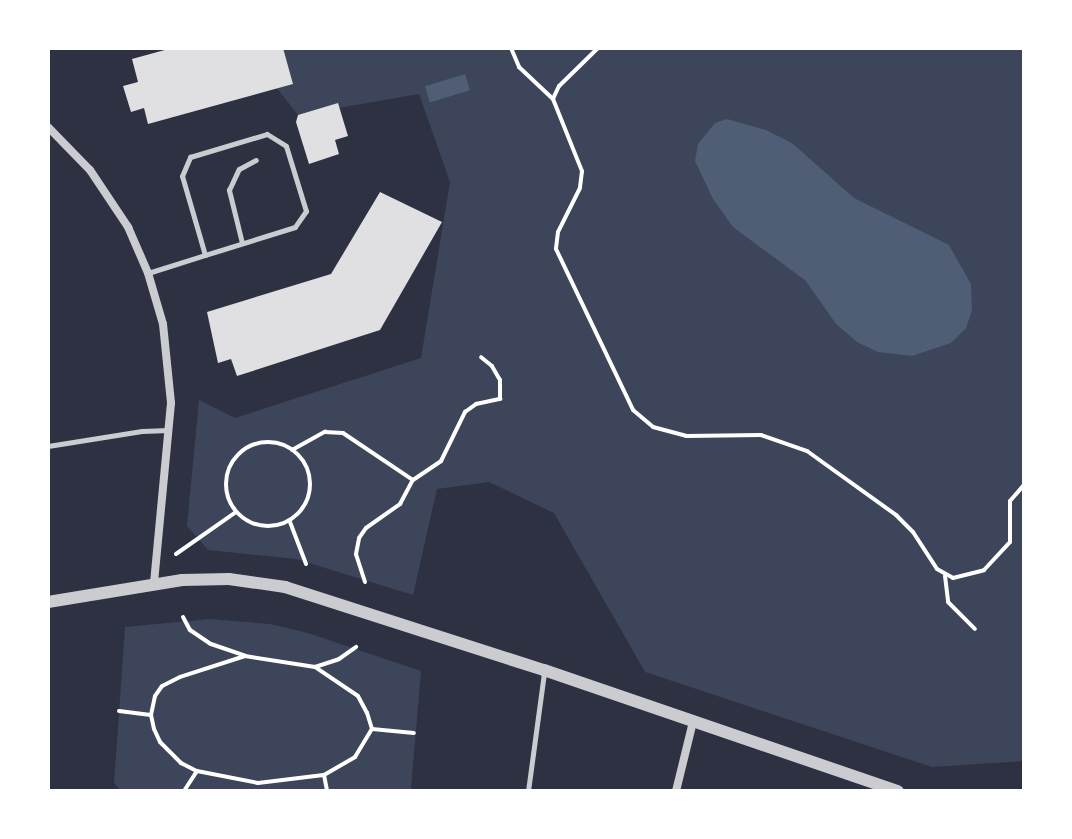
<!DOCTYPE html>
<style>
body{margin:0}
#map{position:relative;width:1072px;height:839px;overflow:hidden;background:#2d3142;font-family:Roboto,sans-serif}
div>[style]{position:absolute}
.green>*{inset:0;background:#3c4559}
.water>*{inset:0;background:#4f5d75;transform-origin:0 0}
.building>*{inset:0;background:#e0e0e3}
.path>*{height:4px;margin:-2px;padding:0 2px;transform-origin:2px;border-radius:2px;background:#fff}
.path>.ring{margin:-2px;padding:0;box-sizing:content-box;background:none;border:4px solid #fff;border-radius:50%}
.service>*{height:5px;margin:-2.5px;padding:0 2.5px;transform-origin:2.5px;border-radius:2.5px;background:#caccd0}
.minor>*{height:8px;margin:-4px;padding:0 4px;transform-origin:4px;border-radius:4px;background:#caccd0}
.tertiary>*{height:12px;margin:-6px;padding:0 6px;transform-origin:6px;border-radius:6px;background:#caccd0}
span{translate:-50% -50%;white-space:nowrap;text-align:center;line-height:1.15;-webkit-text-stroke:6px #fff;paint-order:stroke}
.frame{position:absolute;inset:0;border:50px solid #fff;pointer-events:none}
</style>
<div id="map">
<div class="green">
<div style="clip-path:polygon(245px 48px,1024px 48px,1024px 761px,932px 767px,645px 672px,554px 513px,489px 482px,437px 489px,413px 595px,296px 559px,208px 550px,187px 526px,199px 400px,235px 418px,421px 358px,450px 182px,419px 94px,298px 115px)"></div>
<div style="clip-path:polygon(210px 619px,270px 624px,308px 633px,421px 671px,411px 789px,121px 791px,114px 783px,125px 627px)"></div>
</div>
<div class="water">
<div style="left:465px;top:74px;width:17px;height:42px;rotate:73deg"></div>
<div style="clip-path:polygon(727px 119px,766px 130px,792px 143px,854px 198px,949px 245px,971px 284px,972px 311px,966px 328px,951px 343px,912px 356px,878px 352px,857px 342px,836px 324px,806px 281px,733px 227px,713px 199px,695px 161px,698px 144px,715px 123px)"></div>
</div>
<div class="building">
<div style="clip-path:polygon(172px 48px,283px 48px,293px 84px,148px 124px,144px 108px,131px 112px,123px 86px,138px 82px,132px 59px)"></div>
<div style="clip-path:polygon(338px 103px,348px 136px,335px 140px,339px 154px,309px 164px,296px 122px,298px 115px)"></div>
<div style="clip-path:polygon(380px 192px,442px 222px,380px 330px,237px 376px,231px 359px,218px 363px,207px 312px,331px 274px)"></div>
</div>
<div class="path">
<div style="left:511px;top:48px;width:21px;rotate:67deg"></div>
<div style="left:519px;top:67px;width:47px;rotate:43.3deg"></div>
<div style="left:598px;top:48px;width:54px;rotate:135.7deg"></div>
<div style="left:559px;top:86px;width:14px;rotate:115deg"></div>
<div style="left:553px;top:99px;width:78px;rotate:68.1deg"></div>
<div style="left:582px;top:171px;width:17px;rotate:97deg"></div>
<div style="left:580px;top:188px;width:49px;rotate:116.6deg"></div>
<div style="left:558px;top:232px;width:17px;rotate:97deg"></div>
<div style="left:556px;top:249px;width:178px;rotate:64.4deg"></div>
<div style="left:633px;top:410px;width:26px;rotate:40deg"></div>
<div style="left:653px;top:427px;width:34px;rotate:15deg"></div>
<div style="left:686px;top:436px;width:75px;rotate:-0.8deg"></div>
<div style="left:761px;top:435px;width:49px;rotate:19.2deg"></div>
<div style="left:807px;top:451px;width:110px;rotate:35.7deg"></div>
<div style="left:896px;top:515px;width:24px;rotate:45deg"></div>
<div style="left:913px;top:532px;width:44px;rotate:57deg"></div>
<div style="left:937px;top:569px;width:18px;rotate:29deg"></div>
<div style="left:953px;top:578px;width:32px;rotate:-14deg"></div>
<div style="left:984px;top:570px;width:38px;rotate:-47deg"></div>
<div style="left:1010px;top:542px;width:41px;rotate:-90deg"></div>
<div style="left:1010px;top:501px;width:21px;rotate:-49deg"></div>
<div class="ring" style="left:226px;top:442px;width:80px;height:80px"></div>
<div style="left:292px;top:450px;width:38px;rotate:-29deg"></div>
<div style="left:325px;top:432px;width:18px;rotate:3deg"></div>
<div style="left:343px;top:433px;width:84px;rotate:33.9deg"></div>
<div style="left:290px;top:522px;width:45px;rotate:69.1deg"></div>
<div style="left:176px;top:554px;width:73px;rotate:-35deg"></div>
<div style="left:945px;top:576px;width:26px;rotate:83deg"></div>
<div style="left:948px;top:602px;width:38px;rotate:45deg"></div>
<div style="left:365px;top:582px;width:29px;rotate:-108deg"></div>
<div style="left:356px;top:554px;width:16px;rotate:-79deg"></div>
<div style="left:359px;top:538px;width:12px;rotate:-55deg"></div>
<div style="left:366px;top:528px;width:42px;rotate:-35.2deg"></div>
<div style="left:400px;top:504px;width:27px;rotate:-62deg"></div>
<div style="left:413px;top:480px;width:34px;rotate:-34deg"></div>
<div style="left:441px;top:461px;width:55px;rotate:-63.9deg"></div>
<div style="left:465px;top:412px;width:14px;rotate:-36deg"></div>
<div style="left:476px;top:404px;width:25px;rotate:-12deg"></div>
<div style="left:500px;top:399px;width:19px;rotate:-90deg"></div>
<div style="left:500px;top:380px;width:16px;rotate:-120deg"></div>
<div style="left:492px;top:366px;width:14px;rotate:-141deg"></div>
<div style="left:183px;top:617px;width:15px;rotate:62deg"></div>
<div style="left:190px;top:630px;width:25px;rotate:34deg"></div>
<div style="left:211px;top:644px;width:36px;rotate:19deg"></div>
<div style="left:245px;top:656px;width:71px;rotate:8.9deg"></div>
<div style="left:315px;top:667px;width:25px;rotate:-18deg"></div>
<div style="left:339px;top:659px;width:21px;rotate:-35deg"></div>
<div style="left:245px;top:656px;width:68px;rotate:162.1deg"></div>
<div style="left:180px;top:677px;width:20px;rotate:153deg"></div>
<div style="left:162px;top:686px;width:12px;rotate:125deg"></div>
<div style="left:155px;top:696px;width:19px;rotate:102deg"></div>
<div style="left:151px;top:715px;width:14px;rotate:78deg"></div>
<div style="left:154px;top:729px;width:14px;rotate:65deg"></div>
<div style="left:160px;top:742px;width:30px;rotate:45deg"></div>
<div style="left:181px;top:763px;width:18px;rotate:27deg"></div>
<div style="left:197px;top:771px;width:62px;rotate:11.1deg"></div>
<div style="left:258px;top:783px;width:66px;rotate:-6.9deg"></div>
<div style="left:324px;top:775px;width:36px;rotate:-30deg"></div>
<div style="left:355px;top:757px;width:33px;rotate:-59deg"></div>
<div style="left:372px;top:729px;width:17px;rotate:-107deg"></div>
<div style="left:367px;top:713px;width:19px;rotate:-118deg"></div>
<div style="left:358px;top:696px;width:52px;rotate:-146deg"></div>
<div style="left:119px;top:711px;width:32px;rotate:7deg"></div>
<div style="left:372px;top:729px;width:42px;rotate:5.4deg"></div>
<div style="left:324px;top:775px;width:16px;rotate:79deg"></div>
<div style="left:184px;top:791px;width:24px;rotate:-57deg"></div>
</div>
<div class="service">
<div style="left:267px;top:134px;width:22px;rotate:32deg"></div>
<div style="left:286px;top:146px;width:68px;rotate:72.9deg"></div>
<div style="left:306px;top:211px;width:19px;rotate:125deg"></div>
<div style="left:295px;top:227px;width:94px;rotate:162.7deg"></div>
<div style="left:205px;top:255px;width:82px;rotate:-106.2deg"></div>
<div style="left:182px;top:176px;width:21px;rotate:-67deg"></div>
<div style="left:190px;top:157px;width:80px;rotate:-16.6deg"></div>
<div style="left:242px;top:243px;width:55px;rotate:-103.8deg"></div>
<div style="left:229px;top:190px;width:23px;rotate:-65deg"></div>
<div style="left:239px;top:169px;width:19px;rotate:-28deg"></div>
<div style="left:148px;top:273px;width:60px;rotate:-17.5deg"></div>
<div style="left:48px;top:446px;width:95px;rotate:-9.1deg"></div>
<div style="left:142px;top:431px;width:27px;rotate:-2deg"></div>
<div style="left:528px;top:791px;width:119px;rotate:-82.3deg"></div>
</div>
<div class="minor">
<div style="left:48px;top:127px;width:60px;rotate:45.7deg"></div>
<div style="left:90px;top:170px;width:69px;rotate:56.3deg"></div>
<div style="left:128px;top:227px;width:50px;rotate:66.5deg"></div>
<div style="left:148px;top:273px;width:53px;rotate:73.6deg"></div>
<div style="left:163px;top:324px;width:79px;rotate:84.2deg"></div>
<div style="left:171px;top:403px;width:181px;rotate:95.4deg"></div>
<div style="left:676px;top:791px;width:71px;rotate:-76.2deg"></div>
</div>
<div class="tertiary">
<div style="left:48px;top:602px;width:136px;rotate:-9.3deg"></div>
<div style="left:182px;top:580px;width:47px;rotate:-1.2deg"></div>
<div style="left:229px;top:579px;width:57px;rotate:8.1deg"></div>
<div style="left:285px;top:587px;width:272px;rotate:17.8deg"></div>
<div style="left:544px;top:670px;width:374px;rotate:18.9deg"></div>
</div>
<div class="frame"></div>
</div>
